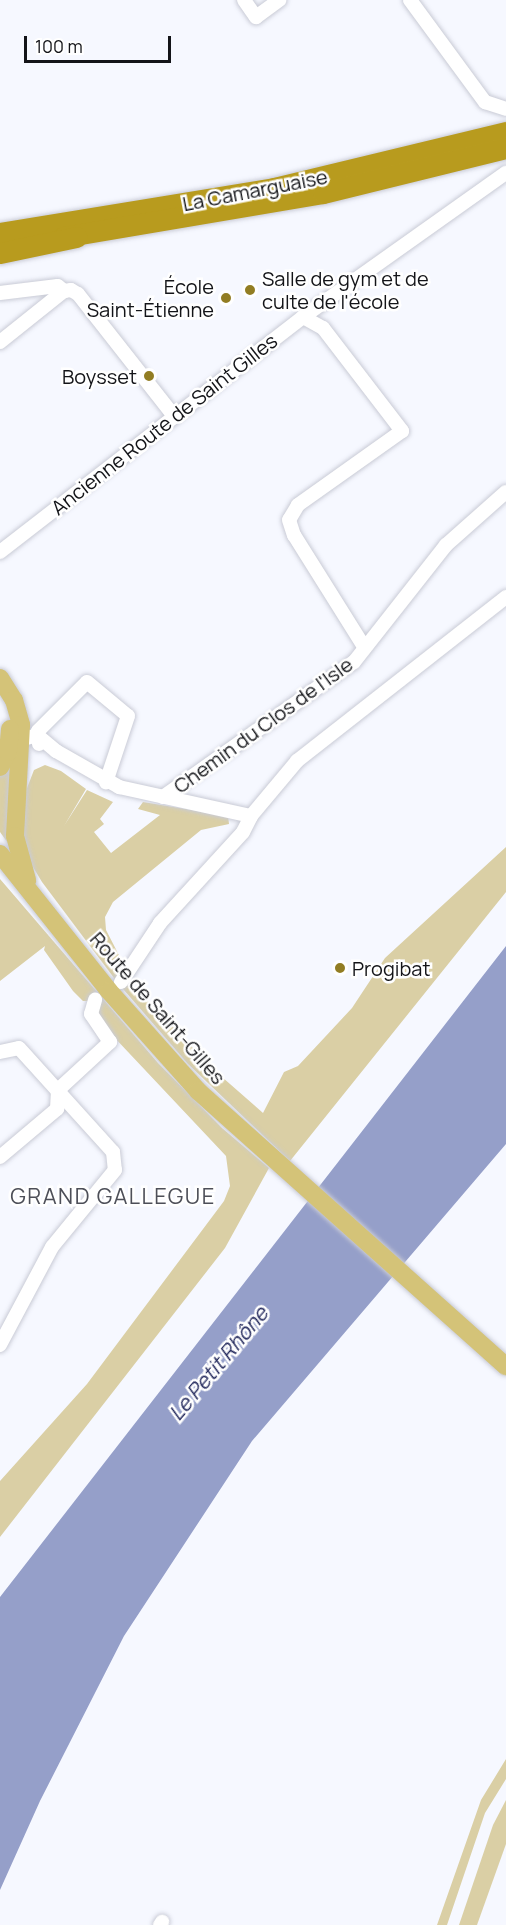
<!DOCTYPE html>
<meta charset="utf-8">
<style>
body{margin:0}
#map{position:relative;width:506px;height:1925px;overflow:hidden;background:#f6f8ff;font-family:Manrope,sans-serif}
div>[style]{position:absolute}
.green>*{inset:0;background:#dacfa5}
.water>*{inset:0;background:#959fc9}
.roads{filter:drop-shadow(0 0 2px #c9cbd6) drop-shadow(0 0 2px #c9cbd6)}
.minor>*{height:14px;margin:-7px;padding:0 7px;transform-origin:7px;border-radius:7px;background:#fff}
.major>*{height:18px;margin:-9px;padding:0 9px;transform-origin:9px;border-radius:9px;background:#d4c378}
.highway>*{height:21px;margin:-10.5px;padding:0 10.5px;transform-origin:10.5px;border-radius:10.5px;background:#b89b1e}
.dots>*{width:16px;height:16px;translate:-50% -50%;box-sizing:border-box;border:3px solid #fff;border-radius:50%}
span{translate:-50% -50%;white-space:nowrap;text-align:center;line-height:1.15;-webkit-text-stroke:5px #fff;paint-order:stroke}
.street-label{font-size:20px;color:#131418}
.poi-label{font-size:20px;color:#131418}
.left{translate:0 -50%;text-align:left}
.right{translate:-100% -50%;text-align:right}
.water-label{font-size:21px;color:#21275b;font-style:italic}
.quarter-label{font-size:22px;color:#4d4f58;letter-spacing:1.5px}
.scale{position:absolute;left:24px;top:36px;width:147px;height:27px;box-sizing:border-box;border:3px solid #131418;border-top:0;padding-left:8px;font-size:18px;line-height:21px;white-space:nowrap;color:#131418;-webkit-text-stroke:4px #fff;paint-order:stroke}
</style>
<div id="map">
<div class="green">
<div style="clip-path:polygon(12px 762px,8px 843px,0 832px,0 774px)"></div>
<div style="clip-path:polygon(45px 765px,61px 771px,86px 789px,64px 826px,87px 790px,113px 802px,100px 819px,104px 824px,94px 832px,111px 853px,160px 815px,138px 809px,143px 802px,228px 816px,229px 824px,201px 830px,113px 902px,105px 917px,106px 930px,124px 965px,124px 985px,135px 987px,214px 1070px,263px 1113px,284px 1072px,298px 1066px,352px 1008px,385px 958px,506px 847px,506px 892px,290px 1161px,188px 1064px,117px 982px,42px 882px,27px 857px,21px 824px,27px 788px,34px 770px)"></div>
<div style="clip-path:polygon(0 879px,158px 1063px,222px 1128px,269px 1168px,225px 1248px,0 1537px,0 1481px,87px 1384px,224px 1201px,230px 1186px,226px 1156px,113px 1036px,90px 1001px,83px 1001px,73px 991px,44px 950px,45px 946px,0 981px)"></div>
<div style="clip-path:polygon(506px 1759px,506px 1779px,485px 1813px,447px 1925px,437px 1925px,481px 1800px)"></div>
<div style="clip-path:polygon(506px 1800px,506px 1844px,477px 1925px,459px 1925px,493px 1825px)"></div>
</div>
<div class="water">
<div style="clip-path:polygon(506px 946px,506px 1144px,252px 1441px,124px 1636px,40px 1801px,0 1890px,0 1597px)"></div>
</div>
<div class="roads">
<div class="minor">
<div style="left:244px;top:0;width:21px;rotate:55deg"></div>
<div style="left:256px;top:17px;width:29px;rotate:-36deg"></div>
<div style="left:410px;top:0;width:127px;rotate:53.7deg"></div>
<div style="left:485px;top:102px;width:22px;rotate:18deg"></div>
<div style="left:0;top:293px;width:58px;rotate:-6.9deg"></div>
<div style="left:58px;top:286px;width:8px;rotate:40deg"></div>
<div style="left:303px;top:317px;width:23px;rotate:29deg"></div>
<div style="left:323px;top:328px;width:130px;rotate:52.5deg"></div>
<div style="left:402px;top:431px;width:128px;rotate:144.6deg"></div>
<div style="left:298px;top:505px;width:17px;rotate:121deg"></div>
<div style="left:289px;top:520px;width:16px;rotate:72deg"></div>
<div style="left:294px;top:535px;width:133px;rotate:57.9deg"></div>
<div style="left:0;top:342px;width:82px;rotate:-38.6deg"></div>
<div style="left:64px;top:291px;width:7px;rotate:-8deg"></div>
<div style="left:71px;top:290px;width:8px;rotate:30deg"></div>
<div style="left:78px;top:294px;width:155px;rotate:51.8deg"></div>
<div style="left:0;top:552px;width:383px;rotate:-37.8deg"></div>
<div style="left:303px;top:317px;width:249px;rotate:-35.4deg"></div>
<div style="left:13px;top:742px;width:25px;rotate:-16deg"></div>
<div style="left:37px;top:735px;width:25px;rotate:40deg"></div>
<div style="left:56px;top:751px;width:73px;rotate:29.7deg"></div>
<div style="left:119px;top:787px;width:135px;rotate:12.4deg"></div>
<div style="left:39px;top:744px;width:13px;rotate:-94deg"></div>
<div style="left:38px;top:731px;width:69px;rotate:-45deg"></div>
<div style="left:87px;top:682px;width:53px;rotate:39.7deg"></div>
<div style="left:128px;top:716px;width:70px;rotate:108.4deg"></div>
<div style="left:163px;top:797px;width:234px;rotate:-35.3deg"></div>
<div style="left:354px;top:662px;width:149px;rotate:-51.8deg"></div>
<div style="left:446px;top:545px;width:80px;rotate:-41.5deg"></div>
<div style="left:121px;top:982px;width:71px;rotate:-56.5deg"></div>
<div style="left:160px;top:923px;width:123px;rotate:-47.6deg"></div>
<div style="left:243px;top:832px;width:18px;rotate:-63deg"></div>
<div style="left:251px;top:816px;width:72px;rotate:-50.1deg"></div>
<div style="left:297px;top:761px;width:266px;rotate:-38.1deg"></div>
<div style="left:0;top:1052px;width:19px;rotate:-12deg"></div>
<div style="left:19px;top:1048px;width:140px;rotate:47.9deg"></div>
<div style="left:113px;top:1152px;width:18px;rotate:84deg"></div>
<div style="left:115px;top:1170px;width:99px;rotate:129.3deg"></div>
<div style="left:52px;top:1247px;width:111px;rotate:118deg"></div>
<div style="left:0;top:1157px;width:75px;rotate:-40.1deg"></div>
<div style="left:57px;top:1109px;width:19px;rotate:-87deg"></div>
<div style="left:58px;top:1090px;width:71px;rotate:-42.7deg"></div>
<div style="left:110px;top:1042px;width:34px;rotate:-124deg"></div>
<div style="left:91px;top:1014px;width:15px;rotate:-74deg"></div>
<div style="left:160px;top:1925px;width:4px;rotate:-56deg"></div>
</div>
<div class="major">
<div style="left:0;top:678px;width:26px;rotate:58deg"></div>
<div style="left:14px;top:700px;width:26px;rotate:74deg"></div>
<div style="left:21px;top:725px;width:111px;rotate:93.1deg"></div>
<div style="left:15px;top:836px;width:46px;rotate:74.7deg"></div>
<div style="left:0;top:767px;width:17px;rotate:-62deg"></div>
<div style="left:8px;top:752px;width:23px;rotate:-85deg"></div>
<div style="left:0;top:854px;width:175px;rotate:51.5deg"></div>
<div style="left:109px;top:991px;width:134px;rotate:48.3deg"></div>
<div style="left:198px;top:1091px;width:413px;rotate:41.8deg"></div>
</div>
<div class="highway">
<div style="left:0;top:233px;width:278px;rotate:-9.3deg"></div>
<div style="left:274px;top:188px;width:239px;rotate:-13.6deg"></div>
<div style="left:63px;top:237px;width:264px;rotate:-9.6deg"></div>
<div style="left:323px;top:193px;width:188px;rotate:-13.8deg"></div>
<div style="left:0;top:253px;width:78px;rotate:-11.9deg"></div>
</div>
</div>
<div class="dots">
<div style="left:250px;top:290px;background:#927d23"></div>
<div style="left:226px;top:298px;background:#927d23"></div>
<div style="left:149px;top:376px;background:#927d23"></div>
<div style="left:340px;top:968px;background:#927d23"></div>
</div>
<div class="street-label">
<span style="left:255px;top:190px;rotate:-11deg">La Camarguaise</span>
<span style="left:164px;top:424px;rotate:-38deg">Ancienne Route de Saint Gilles</span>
<span style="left:263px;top:725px;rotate:-36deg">Chemin du Clos de l'Isle</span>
<span style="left:158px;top:1008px;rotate:49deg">Route de Saint-Gilles</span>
</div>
<div class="poi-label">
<span class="left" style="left:262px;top:290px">Salle de gym et de<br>culte de l'école</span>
<span class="right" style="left:214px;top:298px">École<br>Saint-Étienne</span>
<span class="right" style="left:137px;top:376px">Boysset</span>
<span class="left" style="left:352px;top:968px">Progibat</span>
</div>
<div class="water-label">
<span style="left:218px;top:1363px;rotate:-50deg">Le Petit Rhône</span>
</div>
<div class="quarter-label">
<span style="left:113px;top:1197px">GRAND GALLEGUE</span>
</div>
<div class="scale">100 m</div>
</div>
